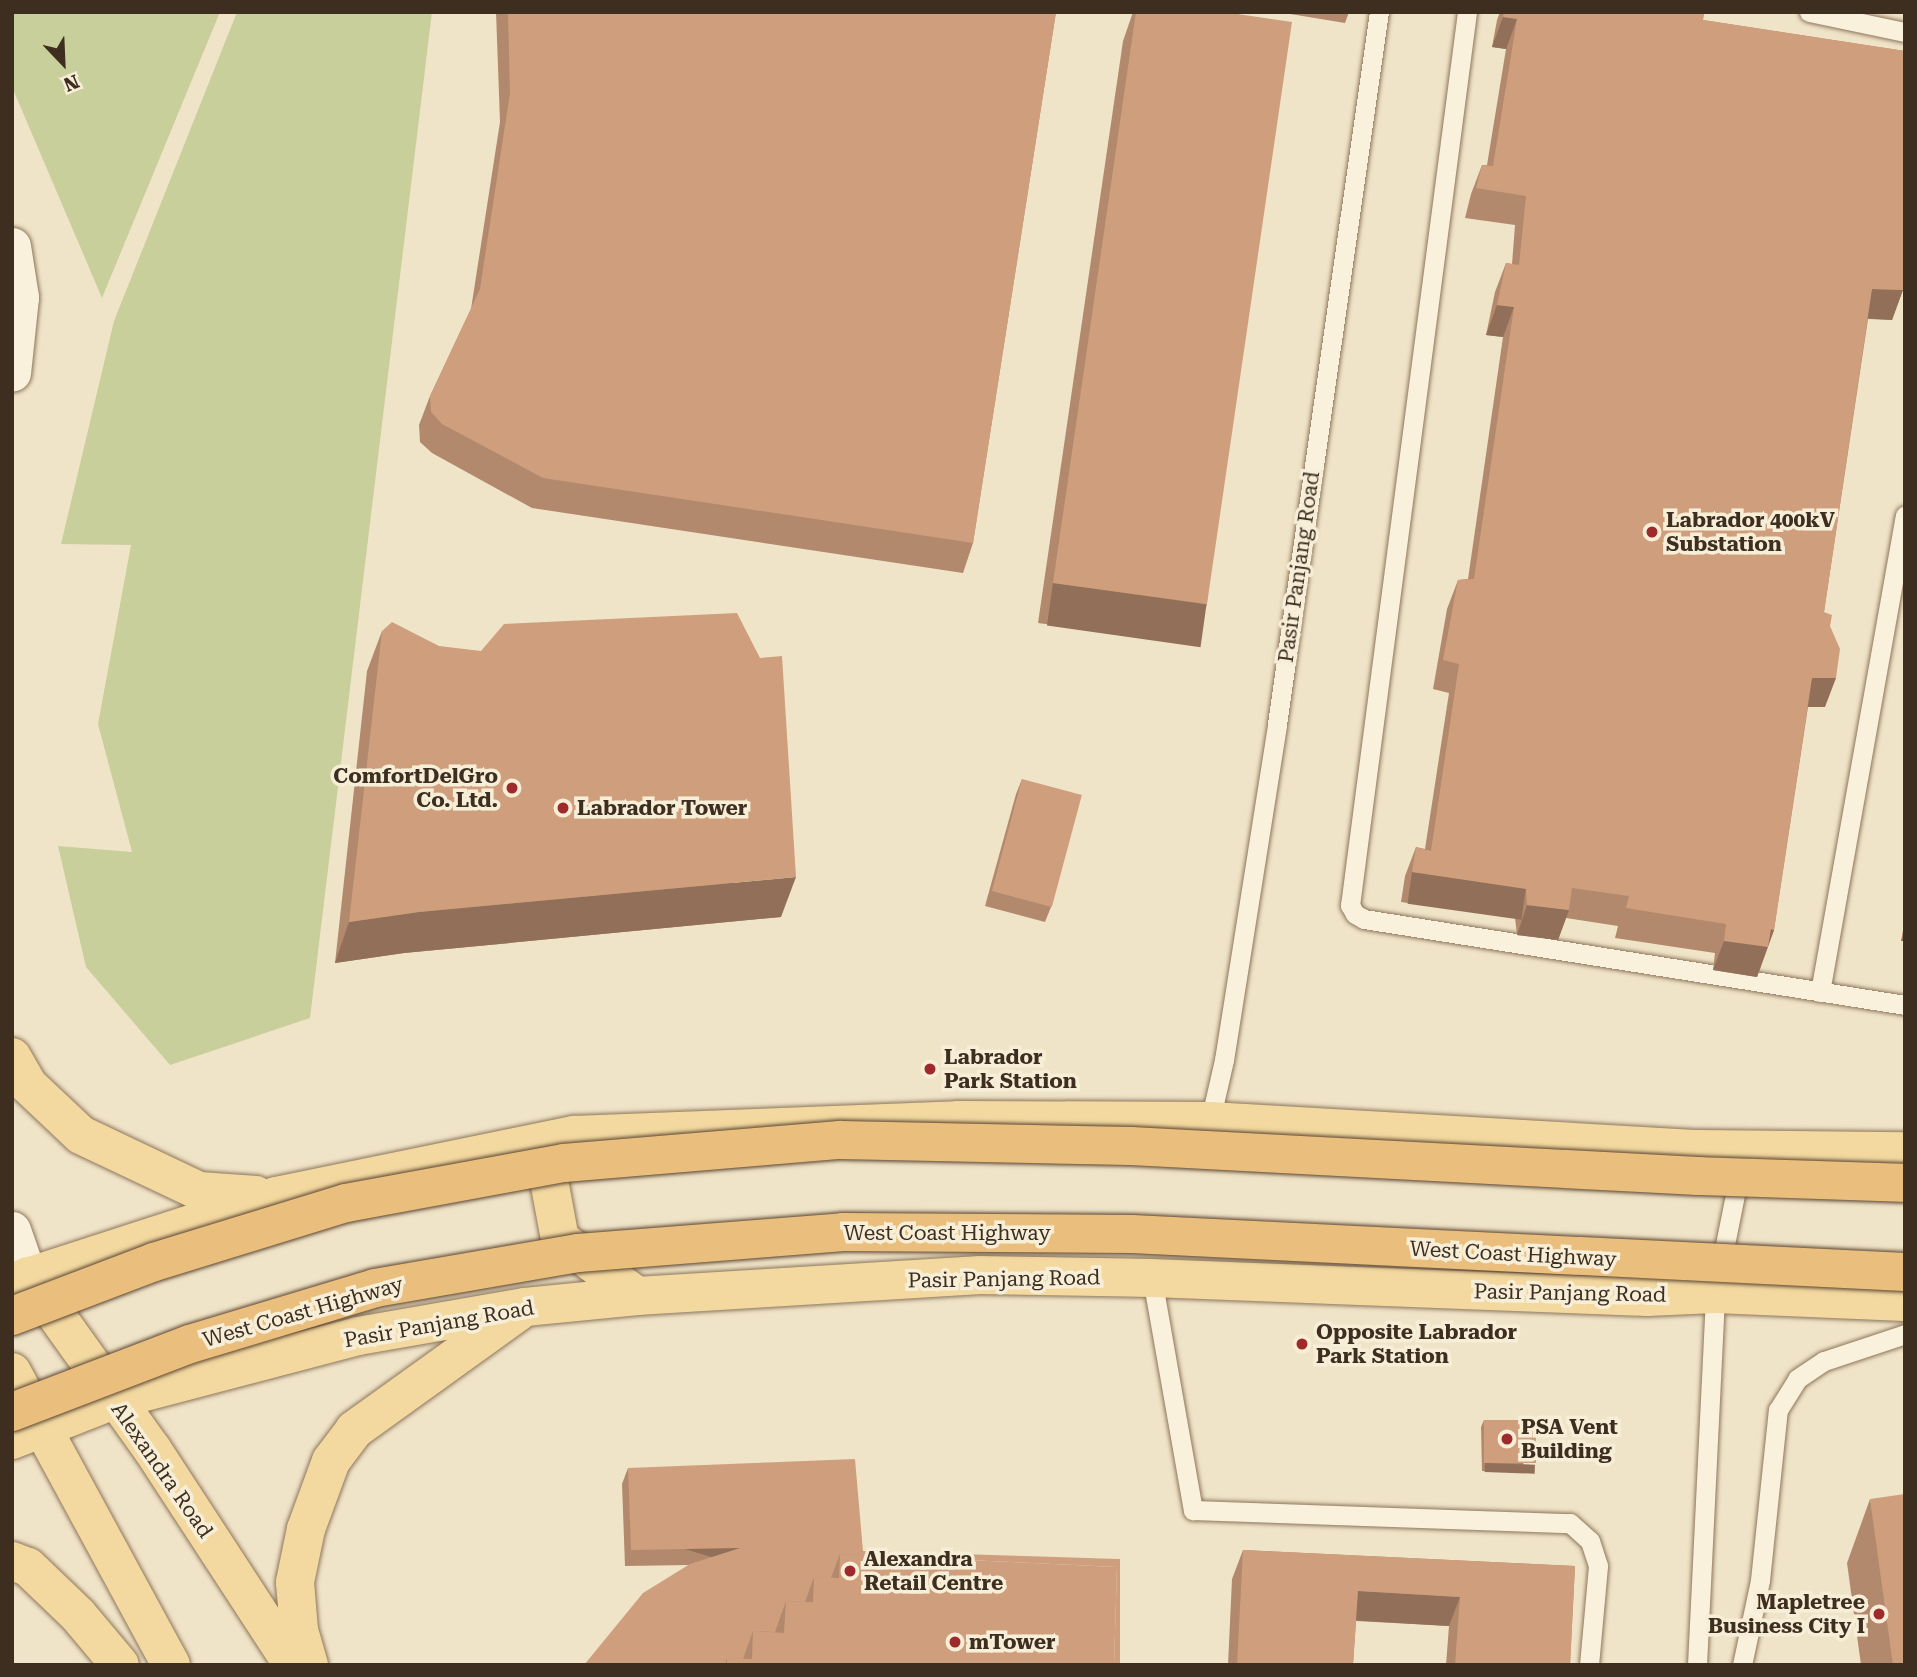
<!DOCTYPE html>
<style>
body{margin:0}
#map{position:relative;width:1917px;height:1677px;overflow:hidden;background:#f0e4c8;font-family:"Roboto Serif",serif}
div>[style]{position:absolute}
.green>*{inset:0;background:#c9cf9b}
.roads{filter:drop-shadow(0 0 2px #8d765c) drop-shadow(0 0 2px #8d765c)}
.service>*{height:19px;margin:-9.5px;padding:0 9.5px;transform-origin:9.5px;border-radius:9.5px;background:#faf1dc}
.minor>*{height:37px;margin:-18.5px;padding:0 18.5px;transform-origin:18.5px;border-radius:18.5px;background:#faf1dc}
.primary>*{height:38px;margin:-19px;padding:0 19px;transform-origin:19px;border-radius:19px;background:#f3d9a0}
.bridges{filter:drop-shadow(0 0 2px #5b4430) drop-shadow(0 0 2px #5b4430)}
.trunk-bridge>*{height:38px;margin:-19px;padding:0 19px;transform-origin:19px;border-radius:19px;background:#eabe7c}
.wall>*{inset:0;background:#b2896c}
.shaded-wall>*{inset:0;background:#916f58;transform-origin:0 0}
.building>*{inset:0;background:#cf9f7d;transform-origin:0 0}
.dots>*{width:19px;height:19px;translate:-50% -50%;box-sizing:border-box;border:4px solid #f7eed8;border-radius:50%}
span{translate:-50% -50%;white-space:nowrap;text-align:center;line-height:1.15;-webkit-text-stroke:7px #f7eed8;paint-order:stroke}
.poi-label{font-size:21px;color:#3d2e20;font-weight:700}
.left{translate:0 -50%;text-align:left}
.right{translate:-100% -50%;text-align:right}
.street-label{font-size:21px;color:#3d2e20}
.frame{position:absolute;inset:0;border:14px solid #3d2e20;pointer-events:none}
.north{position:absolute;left:28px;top:28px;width:70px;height:70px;-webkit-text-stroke:5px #f7eed8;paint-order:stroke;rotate:157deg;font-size:19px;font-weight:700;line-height:28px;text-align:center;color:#3d2e20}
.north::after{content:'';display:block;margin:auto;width:24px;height:32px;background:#3d2e20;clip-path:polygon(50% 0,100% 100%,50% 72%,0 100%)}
</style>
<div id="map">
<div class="green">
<div style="clip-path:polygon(20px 12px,220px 12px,102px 298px,12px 87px,12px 15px)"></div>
<div style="clip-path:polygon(237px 12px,432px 12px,310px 1018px,170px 1065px,86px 967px,58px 846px,132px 852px,98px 724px,131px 545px,61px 544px,114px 321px)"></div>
</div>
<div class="roads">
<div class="service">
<div style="left:1467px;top:12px;width:901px;rotate:97.46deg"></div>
<div style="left:1350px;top:905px;width:10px;rotate:61deg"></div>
<div style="left:1355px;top:914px;width:10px;rotate:29deg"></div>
<div style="left:1364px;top:919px;width:548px;rotate:9.03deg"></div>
<div style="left:1809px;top:12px;width:98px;rotate:11.8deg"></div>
<div style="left:1820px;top:992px;width:484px;rotate:-79.9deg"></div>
<div style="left:1210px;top:1121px;width:63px;rotate:-77.1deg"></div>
<div style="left:1224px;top:1060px;width:340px;rotate:-81deg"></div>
<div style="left:1277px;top:724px;width:719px;rotate:-81.85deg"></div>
<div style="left:1152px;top:1278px;width:236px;rotate:80deg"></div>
<div style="left:1193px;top:1510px;width:377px;rotate:2deg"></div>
<div style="left:1570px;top:1523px;width:27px;rotate:42deg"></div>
<div style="left:1590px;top:1541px;width:26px;rotate:72deg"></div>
<div style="left:1598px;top:1566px;width:99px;rotate:95.2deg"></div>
<div style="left:1697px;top:1665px;width:371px;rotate:-87.2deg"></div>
<div style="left:1715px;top:1294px;width:126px;rotate:-78.6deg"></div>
<div style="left:1742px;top:1665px;width:87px;rotate:-78deg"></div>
<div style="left:1760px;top:1580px;width:171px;rotate:-84deg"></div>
<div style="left:1778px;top:1410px;width:36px;rotate:-58deg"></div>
<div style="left:1797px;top:1379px;width:32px;rotate:-34deg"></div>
<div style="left:1824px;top:1361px;width:85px;rotate:-18.4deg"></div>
</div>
<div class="minor">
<div style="left:12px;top:246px;width:52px;rotate:81.1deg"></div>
<div style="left:20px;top:297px;width:76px;rotate:96deg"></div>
<div style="left:12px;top:1230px;width:49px;rotate:70.8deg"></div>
</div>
<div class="primary">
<div style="left:12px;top:1057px;width:32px;rotate:60deg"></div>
<div style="left:28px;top:1085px;width:73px;rotate:43.3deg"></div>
<div style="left:81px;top:1135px;width:131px;rotate:25.4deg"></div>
<div style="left:199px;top:1191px;width:57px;rotate:4deg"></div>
<div style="left:542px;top:1143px;width:98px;rotate:79.4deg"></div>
<div style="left:560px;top:1239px;width:96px;rotate:36.5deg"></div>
<div style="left:28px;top:1276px;width:213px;rotate:54.4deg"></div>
<div style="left:152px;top:1449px;width:258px;rotate:56.9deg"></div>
<div style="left:12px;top:1282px;width:278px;rotate:-18deg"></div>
<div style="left:276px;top:1196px;width:304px;rotate:-11.6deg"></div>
<div style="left:574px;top:1135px;width:384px;rotate:-2.2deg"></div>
<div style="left:958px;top:1120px;width:252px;rotate:0.2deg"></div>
<div style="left:1210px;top:1121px;width:489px;rotate:3.3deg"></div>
<div style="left:1698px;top:1149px;width:207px;rotate:0.6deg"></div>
<div style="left:12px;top:1372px;width:333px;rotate:61.5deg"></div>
<div style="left:12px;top:1440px;width:110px;rotate:-21.4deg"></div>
<div style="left:114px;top:1400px;width:252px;rotate:-14.7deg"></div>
<div style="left:358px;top:1336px;width:169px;rotate:-9.9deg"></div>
<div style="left:525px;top:1307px;width:113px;rotate:-5.6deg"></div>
<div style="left:637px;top:1296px;width:344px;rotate:-3.5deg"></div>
<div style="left:980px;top:1275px;width:172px;rotate:1deg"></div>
<div style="left:1152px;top:1278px;width:495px;rotate:2.2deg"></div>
<div style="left:1647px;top:1297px;width:68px;rotate:-2.5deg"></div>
<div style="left:1715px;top:1294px;width:190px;rotate:2.4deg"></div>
<div style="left:12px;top:1561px;width:17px;rotate:21deg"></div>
<div style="left:28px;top:1567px;width:69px;rotate:43.8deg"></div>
<div style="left:78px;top:1615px;width:65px;rotate:50deg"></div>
<div style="left:309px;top:1665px;width:36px;rotate:-106deg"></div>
<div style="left:299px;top:1630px;width:48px;rotate:-94.8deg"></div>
<div style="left:295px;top:1582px;width:54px;rotate:-78.3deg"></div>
<div style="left:306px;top:1529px;width:72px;rotate:-69.8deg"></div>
<div style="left:331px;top:1461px;width:39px;rotate:-53deg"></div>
<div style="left:354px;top:1430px;width:202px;rotate:-35.7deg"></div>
</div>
</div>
<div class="bridges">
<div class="trunk-bridge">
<div style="left:12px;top:1316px;width:152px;rotate:-20.8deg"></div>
<div style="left:154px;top:1262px;width:201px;rotate:-17.1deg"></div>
<div style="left:346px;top:1203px;width:222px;rotate:-10.4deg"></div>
<div style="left:564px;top:1163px;width:277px;rotate:-4.8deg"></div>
<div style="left:840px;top:1140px;width:291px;rotate:1.2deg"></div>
<div style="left:1131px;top:1146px;width:568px;rotate:3.03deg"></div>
<div style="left:1698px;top:1176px;width:207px;rotate:1.9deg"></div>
<div style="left:12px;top:1412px;width:191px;rotate:-20.9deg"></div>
<div style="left:190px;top:1344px;width:193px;rotate:-16.8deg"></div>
<div style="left:375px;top:1288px;width:206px;rotate:-9.8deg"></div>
<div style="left:578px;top:1253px;width:266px;rotate:-4.5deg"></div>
<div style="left:843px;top:1232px;width:289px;rotate:0.4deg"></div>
<div style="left:1132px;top:1234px;width:774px;rotate:2.81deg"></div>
</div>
</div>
<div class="wall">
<div style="clip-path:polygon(496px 12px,1056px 12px,973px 543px,963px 573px,532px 508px,432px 453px,420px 442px,419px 425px,430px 396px,471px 309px,500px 122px)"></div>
<div style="clip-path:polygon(1133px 12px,1224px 12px,1207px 604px,1192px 644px,1038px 623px,1123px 41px)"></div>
<div style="clip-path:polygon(1278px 12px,1349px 12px,1345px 23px)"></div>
<div style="clip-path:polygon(1500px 12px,1704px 12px,1703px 20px,1905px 51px,1905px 284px,1892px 320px,1868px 319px,1824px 612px,1830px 626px,1825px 707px,1808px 707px,1774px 930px,1757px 977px,1713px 970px,1715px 953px,1615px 938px,1618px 926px,1566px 918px,1558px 940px,1517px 935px,1515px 918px,1401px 902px,1405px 876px,1416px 847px,1425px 849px,1449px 693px,1433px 689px,1447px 609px,1458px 580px,1468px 579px,1503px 337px,1486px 335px,1495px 292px,1506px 263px,1512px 264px,1515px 225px,1465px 218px,1471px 194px,1482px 165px,1487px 165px,1506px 49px,1492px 47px,1497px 20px)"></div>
<div style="clip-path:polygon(382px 631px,781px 917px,404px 953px,335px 963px,367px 671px)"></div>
<div style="clip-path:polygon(1022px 779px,1051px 907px,1045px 922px,985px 906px,1016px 794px)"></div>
<div style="clip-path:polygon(1905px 920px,1905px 941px,1901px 941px)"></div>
<div style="clip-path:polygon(1484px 1420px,1532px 1473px,1482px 1471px,1481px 1427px)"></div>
<div style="clip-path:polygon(628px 1468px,863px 1551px,1120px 1665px,584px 1665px,689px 1565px,625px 1566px,622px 1484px)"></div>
<div style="clip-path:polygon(1870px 1499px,1905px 1665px,1861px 1665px,1847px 1563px)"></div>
<div style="clip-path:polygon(1243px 1550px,1575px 1566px,1570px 1665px,1446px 1665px,1449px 1626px,1356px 1621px,1353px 1665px,1228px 1665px,1232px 1579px)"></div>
</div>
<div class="shaded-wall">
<div style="clip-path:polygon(1503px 17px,1517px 19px,1506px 49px,1492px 47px)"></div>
<div style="clip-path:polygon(1872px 289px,1903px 290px,1892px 320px,1861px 318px)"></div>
<div style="clip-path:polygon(1497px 305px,1514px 307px,1503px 337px,1486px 335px)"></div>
<div style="left:1053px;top:583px;width:155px;height:43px;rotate:8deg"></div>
<div style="clip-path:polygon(1812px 678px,1836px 678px,1825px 707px,1801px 707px)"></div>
<div style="left:1412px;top:872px;width:115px;height:32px;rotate:8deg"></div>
<div style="clip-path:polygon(796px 877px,781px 917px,404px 953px,335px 963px,349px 922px,419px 912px)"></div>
<div style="clip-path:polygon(1527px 905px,1569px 910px,1558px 940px,1517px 935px)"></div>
<div style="clip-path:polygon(1771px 929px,1774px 930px,1757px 977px,1713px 970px,1724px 941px)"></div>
<div style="clip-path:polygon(1905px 932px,1905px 941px,1901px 941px)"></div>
<div style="left:1485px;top:1463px;width:50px;height:9px;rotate:2deg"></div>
<div style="left:740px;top:1548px;width:17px;height:109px;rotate:107deg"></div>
<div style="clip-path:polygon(1358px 1591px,1460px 1597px,1449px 1626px,1348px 1620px)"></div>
</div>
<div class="building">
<div style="clip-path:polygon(508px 12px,1056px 12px,973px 543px,543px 478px,442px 424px,431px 412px,430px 396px,480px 289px,510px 93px)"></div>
<div style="clip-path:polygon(1136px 12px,1224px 12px,1292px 22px,1207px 604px,1053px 583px)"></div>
<div style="clip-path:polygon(1504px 12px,1635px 12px,1641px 13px,1641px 12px,1704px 12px,1703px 20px,1905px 51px,1905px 281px,1903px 290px,1872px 289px,1824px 612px,1832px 615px,1830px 626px,1840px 649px,1836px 678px,1812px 678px,1774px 930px,1771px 929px,1768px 947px,1724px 941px,1726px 924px,1626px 908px,1629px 896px,1572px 888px,1569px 910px,1527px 905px,1526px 889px,1412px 872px,1416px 847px,1431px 851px,1459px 664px,1443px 660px,1458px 580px,1474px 579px,1514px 307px,1497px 305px,1506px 263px,1519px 265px,1526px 196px,1476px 188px,1482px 165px,1493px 166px,1517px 19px,1503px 17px)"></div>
<div style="clip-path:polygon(737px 613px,760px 658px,782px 656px,796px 877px,419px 912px,349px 922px,382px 631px,392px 622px,439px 646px,481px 651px,504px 624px)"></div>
<div style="left:1022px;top:779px;width:62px;height:116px;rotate:15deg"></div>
<div style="left:1484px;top:1420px;width:52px;height:43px"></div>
<div style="clip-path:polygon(855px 1459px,863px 1551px,1120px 1559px,1120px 1665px,1114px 1665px,1117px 1567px,840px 1554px,831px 1578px,814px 1577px,805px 1602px,786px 1601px,775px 1632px,753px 1631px,743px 1659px,727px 1658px,725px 1665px,584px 1665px,643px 1593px,690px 1564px,740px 1548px,631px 1550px,628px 1468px)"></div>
<div style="clip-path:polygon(1905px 1494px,1905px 1665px,1893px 1665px,1870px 1499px)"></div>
<div style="clip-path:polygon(1243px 1550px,1575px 1566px,1570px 1665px,1455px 1665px,1460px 1597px,1358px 1591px,1353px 1665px,1237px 1665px)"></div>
<div style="clip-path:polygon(840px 1554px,1117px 1567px,1114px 1665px,727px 1665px,727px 1658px,752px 1659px,753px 1631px,784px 1633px,786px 1601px,813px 1602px,814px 1577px,839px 1578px)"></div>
</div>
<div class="dots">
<div style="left:1652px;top:532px;background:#9e2a2b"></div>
<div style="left:512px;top:788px;background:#9e2a2b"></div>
<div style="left:563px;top:808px;background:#9e2a2b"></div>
<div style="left:930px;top:1069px;background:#9e2a2b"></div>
<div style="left:1302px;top:1344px;background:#9e2a2b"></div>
<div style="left:1507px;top:1439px;background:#9e2a2b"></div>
<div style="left:850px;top:1571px;background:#9e2a2b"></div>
<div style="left:1879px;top:1614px;background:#9e2a2b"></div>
<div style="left:955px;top:1642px;background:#9e2a2b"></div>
</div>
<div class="poi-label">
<span class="left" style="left:1666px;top:532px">Labrador 400kV<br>Substation</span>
<span class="right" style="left:498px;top:788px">ComfortDelGro<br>Co. Ltd.</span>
<span class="left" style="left:577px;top:808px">Labrador Tower</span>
<span class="left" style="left:944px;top:1069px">Labrador<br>Park Station</span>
<span class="left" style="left:1316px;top:1344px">Opposite Labrador<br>Park Station</span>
<span class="left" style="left:1521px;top:1439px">PSA Vent<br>Building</span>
<span class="left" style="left:864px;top:1571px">Alexandra<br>Retail Centre</span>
<span class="right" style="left:1865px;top:1614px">Mapletree<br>Business City I</span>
<span class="left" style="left:969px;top:1642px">mTower</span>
</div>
<div class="street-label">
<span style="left:1299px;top:567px;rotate:-82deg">Pasir Panjang Road</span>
<span style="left:947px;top:1233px">West Coast Highway</span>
<span style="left:1513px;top:1254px;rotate:3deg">West Coast Highway</span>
<span style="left:1004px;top:1279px;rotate:-1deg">Pasir Panjang Road</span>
<span style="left:1570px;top:1293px;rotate:1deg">Pasir Panjang Road</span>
<span style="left:303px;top:1312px;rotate:-16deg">West Coast Highway</span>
<span style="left:439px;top:1324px;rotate:-10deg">Pasir Panjang Road</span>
<span style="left:162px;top:1470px;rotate:55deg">Alexandra Road</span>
</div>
<div class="frame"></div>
<div class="north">N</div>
</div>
